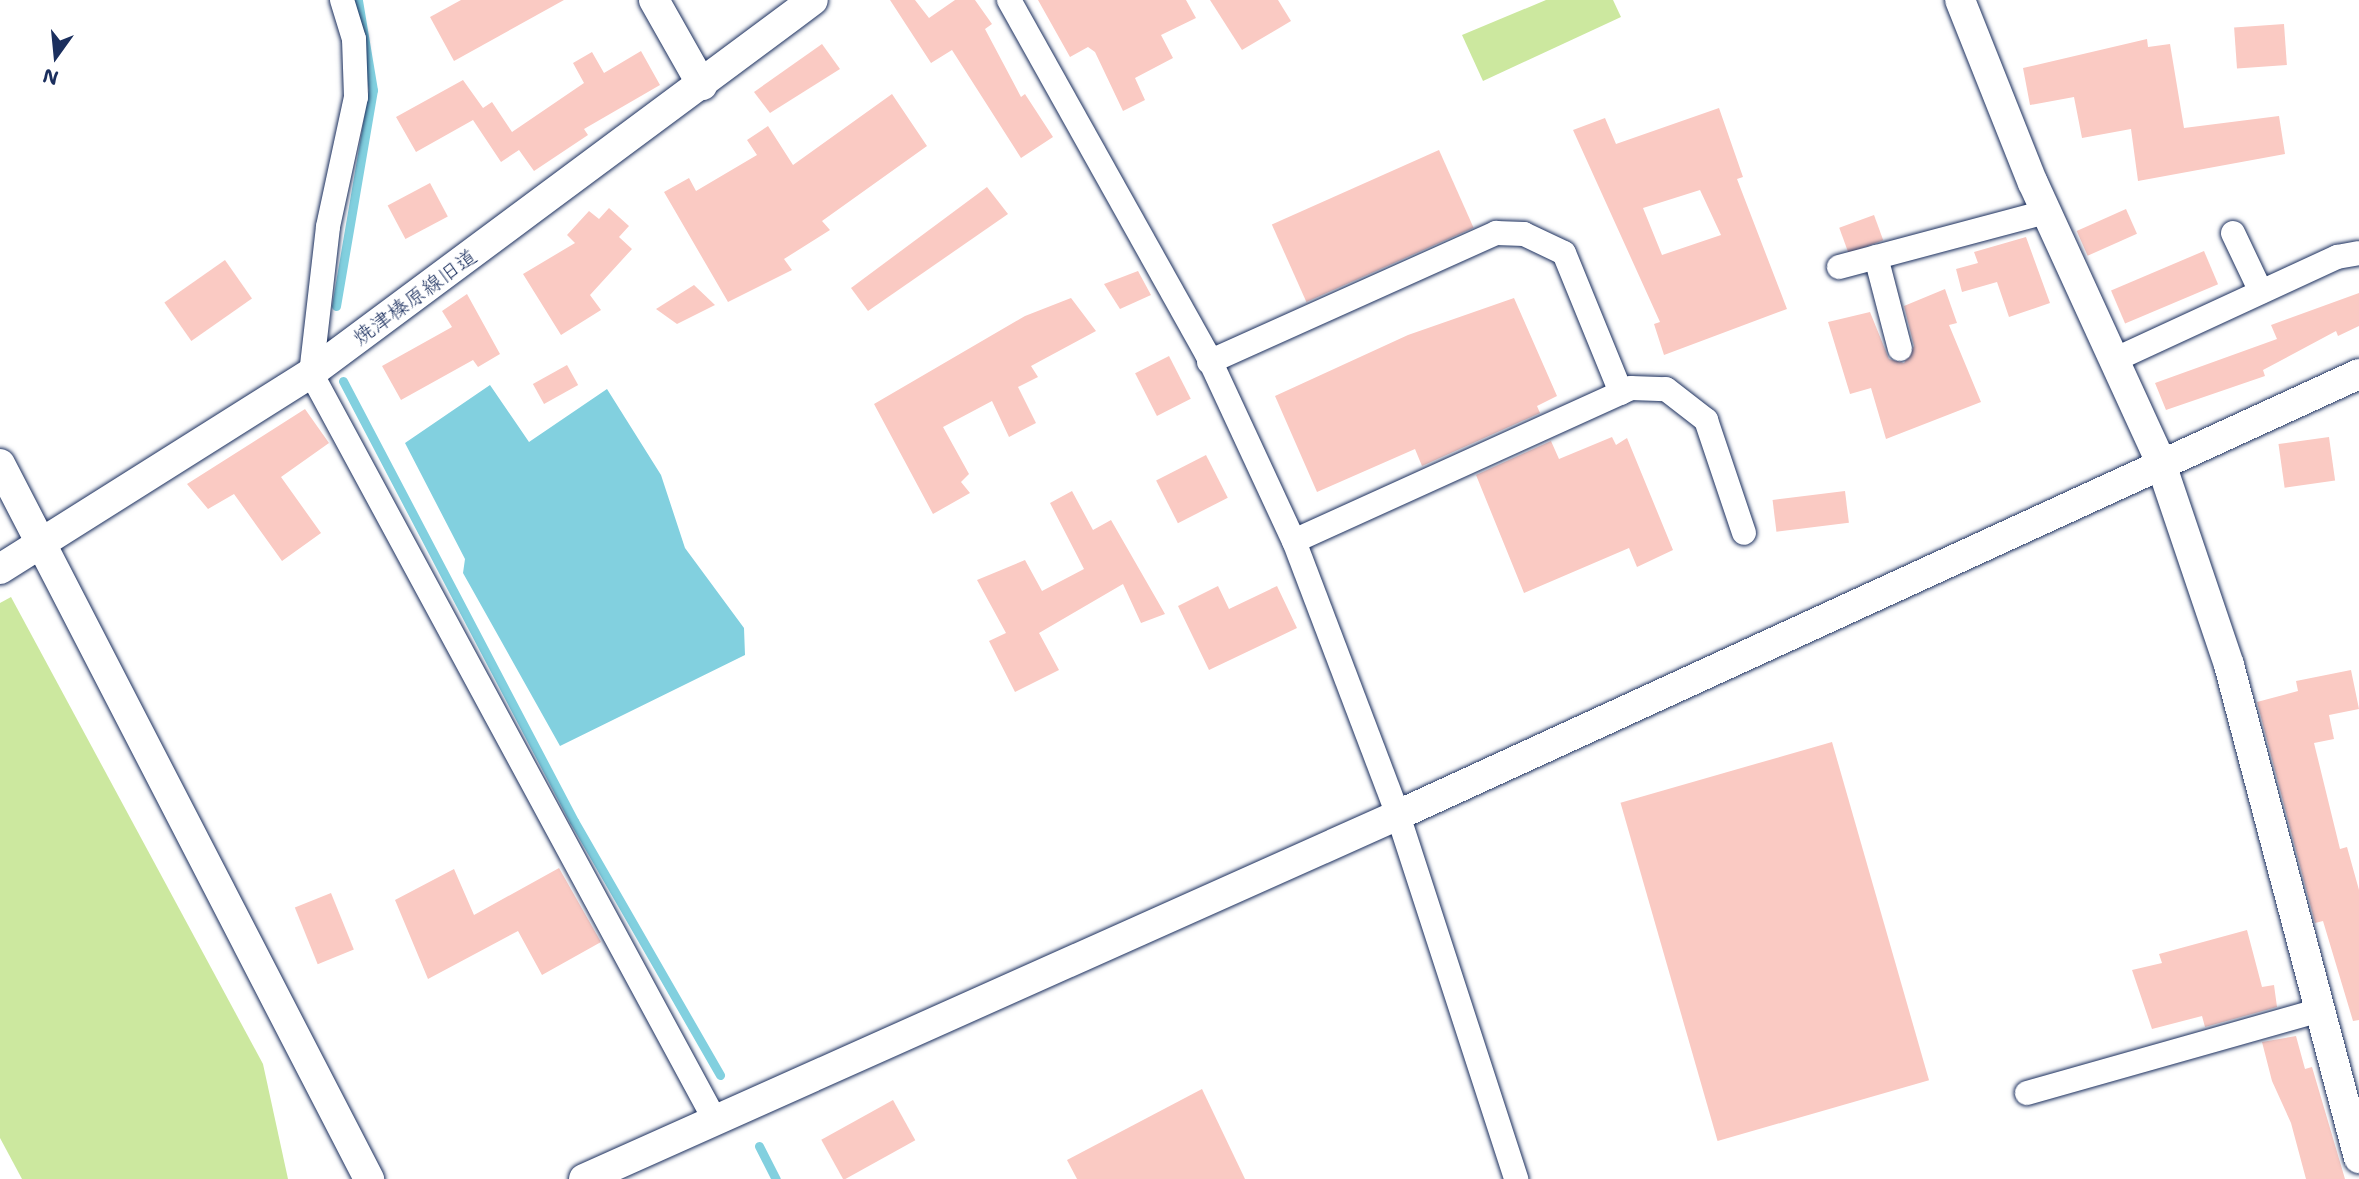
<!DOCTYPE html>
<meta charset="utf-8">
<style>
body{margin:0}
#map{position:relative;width:2359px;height:1179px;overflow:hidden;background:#fff;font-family:"Shantell Sans","Klee One",sans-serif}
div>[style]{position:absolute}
.green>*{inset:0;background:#cce89f}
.water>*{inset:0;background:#82d0df}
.stream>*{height:9px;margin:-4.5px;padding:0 4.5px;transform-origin:4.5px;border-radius:4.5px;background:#82d0df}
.building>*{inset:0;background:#facac3;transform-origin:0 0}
.roads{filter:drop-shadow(0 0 2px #1b2f5e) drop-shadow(0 0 2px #1b2f5e)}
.minor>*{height:24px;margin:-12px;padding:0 12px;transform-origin:12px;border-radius:12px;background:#fff}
.tertiary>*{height:30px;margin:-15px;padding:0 15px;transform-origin:15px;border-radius:15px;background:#fff}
span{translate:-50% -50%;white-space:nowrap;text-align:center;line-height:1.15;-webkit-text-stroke:6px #fff;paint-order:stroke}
.street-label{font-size:21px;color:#1b2f5e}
.north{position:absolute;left:21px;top:21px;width:70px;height:70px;-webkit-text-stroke:5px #fff;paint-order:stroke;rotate:195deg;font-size:19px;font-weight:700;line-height:28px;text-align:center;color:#1b2f5e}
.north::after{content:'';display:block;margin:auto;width:24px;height:32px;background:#1b2f5e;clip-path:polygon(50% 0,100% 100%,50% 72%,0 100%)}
</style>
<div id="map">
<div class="green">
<div style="clip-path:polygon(1546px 0,1613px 0,1621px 17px,1483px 81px,1462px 35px)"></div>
<div style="clip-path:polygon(11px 597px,263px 1064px,288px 1179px,22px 1179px,0 1138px,0 603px)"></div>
</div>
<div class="water">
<div style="clip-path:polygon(490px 385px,529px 442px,607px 389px,661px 475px,685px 548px,744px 628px,745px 655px,560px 746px,463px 573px,465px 559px,405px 443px)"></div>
</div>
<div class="stream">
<div style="left:336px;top:306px;width:219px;rotate:-80.3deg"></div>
<div style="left:373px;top:90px;width:91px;rotate:-99.5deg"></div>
<div style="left:343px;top:381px;width:497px;rotate:62.3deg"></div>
<div style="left:574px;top:821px;width:293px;rotate:60.1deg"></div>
<div style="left:759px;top:1146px;width:37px;rotate:63deg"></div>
</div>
<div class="building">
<div style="clip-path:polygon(461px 0,564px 0,454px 61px,430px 17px)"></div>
<div style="clip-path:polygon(890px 0,915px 0,929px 18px,955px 0,975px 0,992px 24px,985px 29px,1021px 97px,1025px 94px,1053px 137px,1021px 158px,952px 50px,931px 63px)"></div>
<div style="clip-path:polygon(1038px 0,1186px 0,1196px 18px,1161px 35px,1173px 58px,1135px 78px,1145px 100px,1123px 111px,1095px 52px,1088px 47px,1070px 57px)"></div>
<div style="clip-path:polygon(1210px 0,1278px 0,1291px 21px,1242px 50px)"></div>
<div style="left:2284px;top:24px;width:41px;height:50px;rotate:86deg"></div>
<div style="clip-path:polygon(2147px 39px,2148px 47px,2170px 44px,2184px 128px,2279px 116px,2285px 154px,2138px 181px,2131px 129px,2082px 138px,2074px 97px,2030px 105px,2023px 68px)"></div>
<div style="clip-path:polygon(822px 44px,840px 69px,770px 113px,754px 92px)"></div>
<div style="clip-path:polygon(641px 51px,660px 85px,584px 129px,588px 135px,534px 171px,519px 150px,501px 162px,473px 120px,416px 152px,396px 117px,463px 80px,483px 108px,492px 102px,512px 132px,584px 83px,573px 63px,592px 52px,604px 73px)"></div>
<div style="clip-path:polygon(892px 94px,927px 146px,822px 221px,830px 230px,784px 259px,792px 270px,728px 302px,664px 192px,689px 178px,696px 191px,757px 155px,747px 140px,768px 126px,793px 165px)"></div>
<div style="clip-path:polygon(evenodd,1719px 108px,1743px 177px,1737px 179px,1787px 309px,1664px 355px,1654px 324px,1660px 322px,1573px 130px,1605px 118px,1616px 144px,1719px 108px,1700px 190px,1721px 235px,1662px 255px,1643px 208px,1700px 190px)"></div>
<div style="left:1439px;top:150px;width:85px;height:183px;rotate:66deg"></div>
<div style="left:430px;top:183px;width:38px;height:48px;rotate:62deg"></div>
<div style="clip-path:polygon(987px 187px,1008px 214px,868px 311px,851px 288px)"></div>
<div style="clip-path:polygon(609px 208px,629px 226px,619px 237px,632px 249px,590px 295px,601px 310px,561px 335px,523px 274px,575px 243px,567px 235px,589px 211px,599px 219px)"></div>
<div style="left:2126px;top:209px;width:27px;height:54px;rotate:66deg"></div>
<div style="left:1874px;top:215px;width:27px;height:37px;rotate:70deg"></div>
<div style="clip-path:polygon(2026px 237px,2050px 303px,2009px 317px,1997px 282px,1962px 292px,1956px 269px,1978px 263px,1974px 252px)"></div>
<div style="left:2204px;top:251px;width:36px;height:101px;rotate:67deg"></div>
<div style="left:225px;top:260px;width:47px;height:74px;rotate:55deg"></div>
<div style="clip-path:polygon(1138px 271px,1151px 295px,1120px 309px,1104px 284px)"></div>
<div style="clip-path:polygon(694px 285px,715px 305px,677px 324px,656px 309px)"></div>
<div style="clip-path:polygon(1945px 289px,1957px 323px,1949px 325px,1981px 402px,1886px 439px,1871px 388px,1850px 394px,1828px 322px,1870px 312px,1889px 359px,1904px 363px,1914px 346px,1904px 306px)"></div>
<div style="clip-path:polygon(2359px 293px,2359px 326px,2338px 336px,2336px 331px,2263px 370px,2265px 376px,2166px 410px,2155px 383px,2277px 339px,2271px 325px)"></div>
<div style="clip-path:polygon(467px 294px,500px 354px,478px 367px,473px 360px,401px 400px,382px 366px,452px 327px,442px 311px)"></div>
<div style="clip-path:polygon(1071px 298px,1096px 331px,1031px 366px,1038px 377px,1018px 387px,1036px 423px,1009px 437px,992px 401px,943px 427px,969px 474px,961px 482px,970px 493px,933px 514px,874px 404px,1025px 316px)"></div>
<div style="clip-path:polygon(1514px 298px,1557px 396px,1537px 406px,1540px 413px,1422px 466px,1415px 449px,1317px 492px,1275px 396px,1408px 335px)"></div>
<div style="left:1169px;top:356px;width:48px;height:38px;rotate:63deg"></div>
<div style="left:567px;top:365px;width:23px;height:39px;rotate:61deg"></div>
<div style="clip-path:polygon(305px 409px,329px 443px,281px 477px,321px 533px,282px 561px,234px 494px,208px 509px,187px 484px)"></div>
<div style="clip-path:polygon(1612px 437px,1616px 445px,1627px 438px,1673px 550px,1637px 567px,1629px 548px,1524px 593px,1476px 475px,1551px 441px,1559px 459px)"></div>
<div style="left:2329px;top:437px;width:44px;height:51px;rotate:82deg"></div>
<div style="left:1206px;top:455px;width:48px;height:56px;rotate:63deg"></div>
<div style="clip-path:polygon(1072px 491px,1093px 530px,1111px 520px,1165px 614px,1141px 623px,1123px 584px,1039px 633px,1059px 670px,1015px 692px,989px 641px,1006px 633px,977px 580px,1025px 560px,1042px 591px,1084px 569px,1050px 503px)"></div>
<div style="left:1845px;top:491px;width:32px;height:73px;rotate:83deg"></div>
<div style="clip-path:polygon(1218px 586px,1229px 609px,1277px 586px,1297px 628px,1209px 670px,1178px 606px)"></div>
<div style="clip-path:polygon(2351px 670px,2359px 709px,2329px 715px,2334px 739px,2314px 743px,2340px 849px,2347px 847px,2359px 890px,2359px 1020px,2353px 1021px,2323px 921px,2315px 923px,2257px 702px,2298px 691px,2296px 681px)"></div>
<div style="left:1832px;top:742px;width:352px;height:220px;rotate:74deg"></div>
<div style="clip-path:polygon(559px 868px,601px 942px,542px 975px,518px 931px,428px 979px,395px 900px,454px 869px,474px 915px)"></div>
<div style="left:331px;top:893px;width:61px;height:39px;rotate:68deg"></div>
<div style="clip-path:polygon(2247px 930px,2262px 987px,2274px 985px,2277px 1007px,2205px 1027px,2202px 1016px,2152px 1029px,2132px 970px,2162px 963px,2159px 954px)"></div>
<div style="clip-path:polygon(2296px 1036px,2305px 1069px,2312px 1067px,2345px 1179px,2306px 1179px,2291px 1123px,2272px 1081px,2262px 1042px)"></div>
<div style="clip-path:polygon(1202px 1089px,1245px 1179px,1077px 1179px,1067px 1160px)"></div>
<div style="left:893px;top:1100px;width:46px;height:82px;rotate:61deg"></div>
</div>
<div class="roads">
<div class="minor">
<div style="left:342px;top:0;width:41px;rotate:72.9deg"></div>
<div style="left:354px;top:39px;width:58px;rotate:88deg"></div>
<div style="left:356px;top:97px;width:133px;rotate:102.2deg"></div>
<div style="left:328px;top:227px;width:147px;rotate:96.6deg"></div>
<div style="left:311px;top:373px;width:851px;rotate:61.6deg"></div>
<div style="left:1009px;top:0;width:406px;rotate:60.8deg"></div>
<div style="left:1207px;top:354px;width:206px;rotate:65.1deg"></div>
<div style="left:1294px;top:541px;width:293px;rotate:69.2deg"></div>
<div style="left:1398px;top:815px;width:383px;rotate:72deg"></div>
<div style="left:2233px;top:233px;width:65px;rotate:64.6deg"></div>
<div style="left:1876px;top:257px;width:95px;rotate:75.4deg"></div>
<div style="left:1839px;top:267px;width:214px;rotate:-14.9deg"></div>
<div style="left:2114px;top:360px;width:246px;rotate:-24.8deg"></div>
<div style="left:2337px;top:257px;width:22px;rotate:-10deg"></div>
<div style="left:1209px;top:362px;width:315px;rotate:-24.2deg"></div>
<div style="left:1496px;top:233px;width:28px;rotate:2deg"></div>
<div style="left:1524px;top:234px;width:44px;rotate:25.4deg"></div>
<div style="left:1564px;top:253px;width:151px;rotate:67.8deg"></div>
<div style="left:1294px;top:541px;width:370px;rotate:-24.4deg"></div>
<div style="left:1631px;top:388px;width:35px;rotate:2deg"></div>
<div style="left:1666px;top:389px;width:51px;rotate:37.8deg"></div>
<div style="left:1706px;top:420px;width:119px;rotate:71.4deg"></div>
<div style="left:2027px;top:1093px;width:305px;rotate:-15.8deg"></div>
</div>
<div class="tertiary">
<div style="left:654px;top:0;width:98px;rotate:60.5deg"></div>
<div style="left:1960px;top:0;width:197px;rotate:68.3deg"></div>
<div style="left:2033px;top:183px;width:306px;rotate:65.4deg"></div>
<div style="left:2160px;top:461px;width:215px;rotate:71.3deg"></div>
<div style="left:2229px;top:665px;width:510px;rotate:75.23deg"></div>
<div style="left:0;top:464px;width:805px;rotate:62.7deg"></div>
<div style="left:0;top:569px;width:368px;rotate:-32.2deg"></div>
<div style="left:311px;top:373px;width:625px;rotate:-36.61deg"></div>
<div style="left:584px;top:1179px;width:892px;rotate:-24.09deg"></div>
<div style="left:1398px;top:815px;width:1057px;rotate:-24.65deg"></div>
</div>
</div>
<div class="street-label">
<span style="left:415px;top:297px;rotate:-36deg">焼津榛原線旧道</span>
</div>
<div class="north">N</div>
</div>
